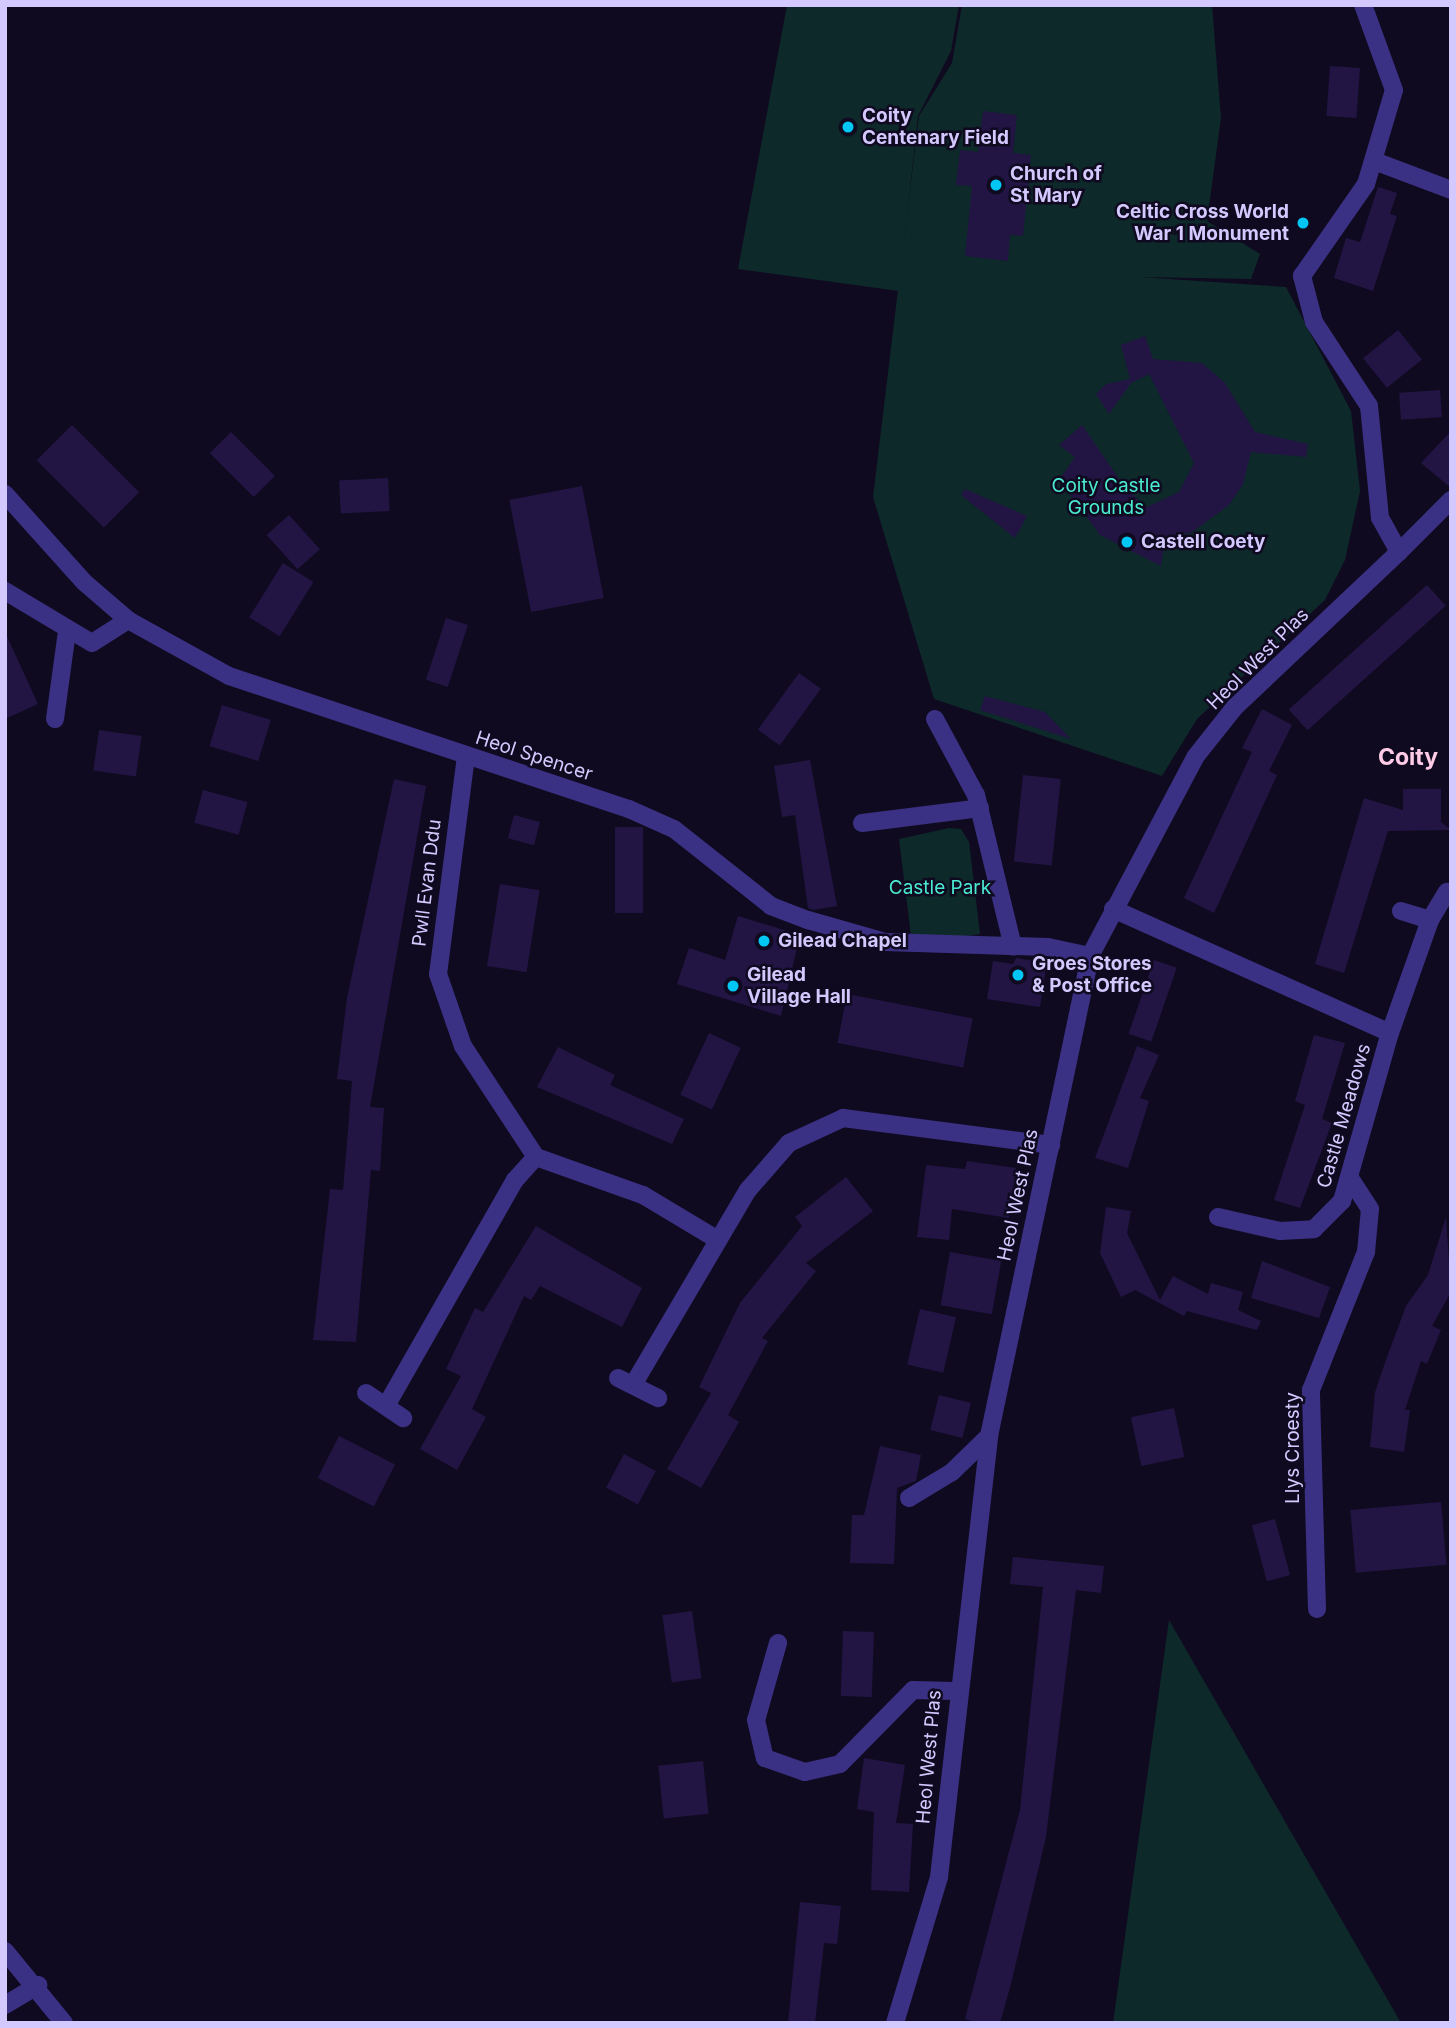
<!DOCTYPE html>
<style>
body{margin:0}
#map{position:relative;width:1456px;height:2028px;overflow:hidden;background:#100a20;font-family:Inter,sans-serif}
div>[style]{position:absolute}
.green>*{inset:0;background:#0d292a}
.building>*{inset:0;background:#221543;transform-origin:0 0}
.minor>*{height:18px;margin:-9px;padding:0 9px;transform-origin:9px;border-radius:9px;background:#3b3184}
.tertiary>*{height:18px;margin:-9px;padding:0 9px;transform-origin:9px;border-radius:9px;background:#3b3184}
.dots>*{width:19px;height:19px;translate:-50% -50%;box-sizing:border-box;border:4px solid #100a20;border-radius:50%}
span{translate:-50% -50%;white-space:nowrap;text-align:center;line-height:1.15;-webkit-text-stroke:5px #100a20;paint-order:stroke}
.poi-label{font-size:19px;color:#d4c9ff;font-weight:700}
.left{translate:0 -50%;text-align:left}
.right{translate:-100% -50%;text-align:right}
.park-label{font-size:19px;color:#4aead1}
.street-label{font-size:19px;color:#d4c9ff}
.quarter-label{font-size:23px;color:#ffcbe7;font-weight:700}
.frame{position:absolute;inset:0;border:7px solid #d4c9ff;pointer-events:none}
</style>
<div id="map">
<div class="green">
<div style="clip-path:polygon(787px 5px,959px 5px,951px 51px,918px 116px,899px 291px,738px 269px)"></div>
<div style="clip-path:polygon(962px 5px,1212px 5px,1221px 118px,1207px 221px,1260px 254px,1251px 279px,1140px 277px,1286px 287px,1351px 411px,1360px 491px,1345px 560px,1325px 600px,1197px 719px,1162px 776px,934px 699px,873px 497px,919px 116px,952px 63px)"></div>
<div style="clip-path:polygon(949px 828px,961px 829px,969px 842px,980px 934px,912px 944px,899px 839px)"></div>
<div style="clip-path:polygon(1169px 1620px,1401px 2023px,1113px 2023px)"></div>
</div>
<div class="building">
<div style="left:1330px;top:66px;width:30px;height:50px;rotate:4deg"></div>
<div style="clip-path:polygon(983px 111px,1017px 115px,1013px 153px,1031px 155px,1023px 236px,1010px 235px,1008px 261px,965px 256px,972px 186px,956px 185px,960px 150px,978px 152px)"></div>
<div style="clip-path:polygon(1378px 187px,1397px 193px,1390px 214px,1397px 216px,1373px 291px,1334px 278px,1346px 238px,1360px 242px)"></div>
<div style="left:1398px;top:330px;width:38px;height:45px;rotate:51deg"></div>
<div style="clip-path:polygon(1145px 336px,1153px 359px,1202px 363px,1225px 383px,1255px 432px,1308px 444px,1306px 457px,1251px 452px,1243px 484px,1229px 505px,1191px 533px,1165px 536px,1161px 566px,1100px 535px,1059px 480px,1075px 457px,1059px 445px,1082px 425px,1126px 489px,1147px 507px,1179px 492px,1194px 463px,1149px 374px,1131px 383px,1109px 414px,1096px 394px,1106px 384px,1130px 379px,1121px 345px)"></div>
<div style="left:1440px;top:390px;width:27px;height:41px;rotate:86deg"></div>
<div style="left:72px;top:425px;width:95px;height:50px;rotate:45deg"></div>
<div style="clip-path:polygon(1451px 431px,1451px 488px,1421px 463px)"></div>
<div style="left:231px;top:432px;width:62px;height:30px;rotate:45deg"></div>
<div style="left:388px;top:478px;width:33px;height:49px;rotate:87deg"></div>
<div style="left:582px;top:486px;width:114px;height:74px;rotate:79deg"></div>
<div style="clip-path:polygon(965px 489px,1027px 516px,1015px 538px,961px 495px)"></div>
<div style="left:289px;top:515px;width:46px;height:30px;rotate:48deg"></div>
<div style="left:283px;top:563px;width:36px;height:64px;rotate:32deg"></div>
<div style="left:1427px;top:585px;width:28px;height:186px;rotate:48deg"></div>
<div style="left:446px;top:618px;width:23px;height:65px;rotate:18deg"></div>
<div style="clip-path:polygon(5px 632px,38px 704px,5px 719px)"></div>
<div style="left:799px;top:673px;width:27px;height:70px;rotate:36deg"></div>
<div style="clip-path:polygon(985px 696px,1045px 712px,1071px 739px,980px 710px)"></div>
<div style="left:222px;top:705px;width:51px;height:43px;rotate:17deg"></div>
<div style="clip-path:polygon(1262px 709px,1292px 725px,1269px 771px,1277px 775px,1214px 913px,1184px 898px,1252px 752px,1242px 748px)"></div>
<div style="left:99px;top:730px;width:43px;height:41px;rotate:8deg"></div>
<div style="clip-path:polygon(810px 760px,837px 906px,813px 910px,808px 908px,795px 815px,782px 817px,774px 766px)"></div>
<div style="left:1023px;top:775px;width:38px;height:87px;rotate:6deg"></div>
<div style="clip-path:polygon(394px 779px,426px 786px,370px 1107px,384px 1108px,380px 1171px,371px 1170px,356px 1342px,313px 1340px,330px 1189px,343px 1190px,352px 1081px,337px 1079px,347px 998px)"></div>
<div style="clip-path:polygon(1403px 789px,1441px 789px,1441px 822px,1451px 830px,1388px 831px,1344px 973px,1315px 964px,1364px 798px,1403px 810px)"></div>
<div style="left:203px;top:790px;width:46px;height:34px;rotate:15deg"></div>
<div style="left:514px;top:815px;width:27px;height:24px;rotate:15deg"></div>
<div style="left:615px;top:827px;width:28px;height:86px"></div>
<div style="left:500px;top:884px;width:40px;height:83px;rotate:9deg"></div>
<div style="clip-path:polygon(738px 916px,800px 935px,781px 1016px,677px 984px,689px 948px,725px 960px)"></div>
<div style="clip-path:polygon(1016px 958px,1047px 963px,1040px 1007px,987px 999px,993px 961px,1013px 964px)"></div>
<div style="left:1154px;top:960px;width:24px;height:78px;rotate:19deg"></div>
<div style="left:847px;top:994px;width:128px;height:50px;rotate:11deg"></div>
<div style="left:709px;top:1033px;width:35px;height:68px;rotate:25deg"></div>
<div style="clip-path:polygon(1314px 1035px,1345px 1043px,1322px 1119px,1332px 1123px,1300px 1208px,1274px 1200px,1305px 1105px,1295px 1101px)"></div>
<div style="clip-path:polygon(1137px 1046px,1159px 1055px,1140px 1098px,1149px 1101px,1128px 1168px,1095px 1158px)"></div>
<div style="clip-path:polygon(558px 1047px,615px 1075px,610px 1085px,684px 1119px,672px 1144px,537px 1087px)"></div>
<div style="clip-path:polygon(967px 1161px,1016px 1168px,1009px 1218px,952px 1209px,949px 1240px,917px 1237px,926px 1165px,965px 1169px)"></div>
<div style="clip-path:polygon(846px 1177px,873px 1211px,806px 1263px,816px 1271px,762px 1338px,768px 1341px,728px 1415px,739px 1422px,701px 1488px,667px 1469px,711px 1393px,699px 1387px,740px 1303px,802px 1226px,795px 1217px)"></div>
<div style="clip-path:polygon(1106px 1207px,1131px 1211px,1127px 1233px,1160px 1300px,1173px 1276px,1208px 1294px,1211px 1283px,1243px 1292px,1238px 1310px,1261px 1321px,1257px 1330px,1187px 1311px,1184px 1316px,1135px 1290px,1121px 1297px,1100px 1253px)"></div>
<div style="clip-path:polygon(1446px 1217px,1451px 1292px,1432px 1326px,1441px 1330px,1427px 1364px,1421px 1361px,1405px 1410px,1410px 1410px,1404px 1452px,1370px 1447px,1375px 1392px,1387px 1357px,1406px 1306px,1428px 1275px)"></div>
<div style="clip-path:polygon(536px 1226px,642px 1288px,622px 1327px,540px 1286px,531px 1300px,524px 1296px,472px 1409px,486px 1417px,457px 1470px,420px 1449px,461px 1376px,446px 1369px,475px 1308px,483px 1312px)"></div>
<div style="left:950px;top:1252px;width:52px;height:54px;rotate:10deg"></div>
<div style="clip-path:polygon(1262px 1261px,1330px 1287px,1319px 1318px,1251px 1298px)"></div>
<div style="left:920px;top:1309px;width:37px;height:57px;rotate:13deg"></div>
<div style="left:939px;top:1395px;width:33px;height:36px;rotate:14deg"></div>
<div style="left:1174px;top:1408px;width:50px;height:44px;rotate:78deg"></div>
<div style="left:339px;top:1436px;width:63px;height:47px;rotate:27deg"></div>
<div style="clip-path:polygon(880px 1446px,921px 1455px,916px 1481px,897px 1488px,894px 1564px,850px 1563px,852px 1515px,864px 1515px)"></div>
<div style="left:624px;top:1454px;width:36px;height:38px;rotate:28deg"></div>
<div style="left:1441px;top:1502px;width:63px;height:91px;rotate:85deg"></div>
<div style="left:1275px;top:1519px;width:58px;height:24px;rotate:75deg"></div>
<div style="clip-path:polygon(1013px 1557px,1104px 1566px,1101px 1593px,1076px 1590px,1046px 1837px,1011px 1984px,1000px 2023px,979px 2023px,965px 2019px,1020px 1810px,1043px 1587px,1010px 1584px)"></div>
<div style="left:692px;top:1611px;width:68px;height:30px;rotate:82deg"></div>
<div style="left:843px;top:1631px;width:31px;height:65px;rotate:2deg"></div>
<div style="clip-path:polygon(864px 1758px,905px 1765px,896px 1823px,913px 1824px,909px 1892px,871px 1890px,874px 1812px,857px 1809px)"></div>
<div style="left:703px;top:1761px;width:53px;height:45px;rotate:84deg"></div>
<div style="clip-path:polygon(800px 1902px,841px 1906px,837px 1944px,824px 1943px,815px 2023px,788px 2023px)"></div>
</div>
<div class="minor">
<div style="left:1377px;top:162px;width:79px;rotate:20.7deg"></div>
<div style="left:1399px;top:552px;width:74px;rotate:-45deg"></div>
<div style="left:5px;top:591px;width:101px;rotate:30.9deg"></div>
<div style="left:92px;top:643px;width:43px;rotate:-32.6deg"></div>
<div style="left:55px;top:719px;width:89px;rotate:-82.2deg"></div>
<div style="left:935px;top:719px;width:86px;rotate:61.7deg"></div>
<div style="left:976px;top:795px;width:156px;rotate:76.3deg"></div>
<div style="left:466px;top:756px;width:220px;rotate:97.3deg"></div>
<div style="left:438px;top:974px;width:76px;rotate:70.9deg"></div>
<div style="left:463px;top:1046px;width:133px;rotate:56.7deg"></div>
<div style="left:862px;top:823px;width:119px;rotate:-7.2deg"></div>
<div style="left:1113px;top:909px;width:303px;rotate:24.1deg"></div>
<div style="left:1401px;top:911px;width:30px;rotate:17deg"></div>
<div style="left:1218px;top:1217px;width:64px;rotate:12.7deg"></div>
<div style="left:1280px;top:1231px;width:34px;rotate:-3deg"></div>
<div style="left:1314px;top:1229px;width:40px;rotate:-45deg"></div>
<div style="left:1342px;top:1201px;width:175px;rotate:-74.1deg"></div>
<div style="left:1390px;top:1033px;width:120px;rotate:-70.5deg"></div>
<div style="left:1430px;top:920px;width:33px;rotate:-59deg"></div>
<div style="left:618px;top:1378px;width:45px;rotate:26.6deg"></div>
<div style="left:633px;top:1385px;width:226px;rotate:-59.5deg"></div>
<div style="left:748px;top:1190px;width:62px;rotate:-48.9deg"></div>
<div style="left:789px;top:1143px;width:60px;rotate:-24.8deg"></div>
<div style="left:843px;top:1118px;width:210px;rotate:7.4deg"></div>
<div style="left:366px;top:1393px;width:45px;rotate:34deg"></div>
<div style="left:386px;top:1406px;width:260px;rotate:-60.3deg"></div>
<div style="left:515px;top:1180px;width:31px;rotate:-48deg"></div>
<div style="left:536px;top:1157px;width:114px;rotate:19.6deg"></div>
<div style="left:643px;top:1195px;width:87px;rotate:31deg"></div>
<div style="left:909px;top:1498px;width:50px;rotate:-31.2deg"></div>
<div style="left:952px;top:1472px;width:52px;rotate:-44.2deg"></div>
<div style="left:1317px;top:1609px;width:219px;rotate:-91.6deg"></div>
<div style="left:1311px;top:1390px;width:149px;rotate:-68.3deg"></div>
<div style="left:1366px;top:1252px;width:43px;rotate:-84.7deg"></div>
<div style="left:1370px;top:1209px;width:38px;rotate:-123deg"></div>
<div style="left:778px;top:1643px;width:80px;rotate:105.9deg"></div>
<div style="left:756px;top:1720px;width:39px;rotate:77deg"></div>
<div style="left:765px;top:1758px;width:42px;rotate:19.3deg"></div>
<div style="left:805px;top:1772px;width:36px;rotate:-13deg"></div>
<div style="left:840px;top:1764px;width:104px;rotate:-45.4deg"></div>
<div style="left:913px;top:1690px;width:43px;rotate:1.3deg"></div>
<div style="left:5px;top:1951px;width:93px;rotate:50.7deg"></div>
<div style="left:5px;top:2005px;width:39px;rotate:-31deg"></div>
</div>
<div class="tertiary">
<div style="left:5px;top:494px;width:118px;rotate:48.1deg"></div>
<div style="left:84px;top:582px;width:58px;rotate:40.8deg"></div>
<div style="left:128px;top:620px;width:115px;rotate:29deg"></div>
<div style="left:229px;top:676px;width:422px;rotate:18.4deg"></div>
<div style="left:629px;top:809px;width:49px;rotate:24deg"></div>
<div style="left:674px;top:829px;width:124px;rotate:38.4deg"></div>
<div style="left:771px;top:906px;width:40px;rotate:21deg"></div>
<div style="left:808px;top:920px;width:80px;rotate:15.9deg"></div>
<div style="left:885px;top:942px;width:163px;rotate:1.8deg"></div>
<div style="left:1048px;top:947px;width:43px;rotate:12.1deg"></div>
<div style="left:895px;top:2023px;width:152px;rotate:-73.2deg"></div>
<div style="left:939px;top:1877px;width:444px;rotate:-83.5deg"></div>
<div style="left:989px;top:1436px;width:491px;rotate:-78.1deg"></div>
<div style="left:1090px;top:956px;width:226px;rotate:-62.1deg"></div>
<div style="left:1196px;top:756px;width:63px;rotate:-51.5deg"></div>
<div style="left:1235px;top:707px;width:226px;rotate:-43.4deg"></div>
<div style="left:1399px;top:552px;width:39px;rotate:-119deg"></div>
<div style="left:1380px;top:518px;width:113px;rotate:-95.6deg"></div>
<div style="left:1369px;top:406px;width:100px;rotate:-123.2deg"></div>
<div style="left:1314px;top:322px;width:48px;rotate:-104.6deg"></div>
<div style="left:1302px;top:276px;width:112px;rotate:-55.2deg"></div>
<div style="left:1366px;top:184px;width:98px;rotate:-73.4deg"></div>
<div style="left:1394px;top:90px;width:90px;rotate:-110deg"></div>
</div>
<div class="dots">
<div style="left:848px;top:127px;background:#00c6f4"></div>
<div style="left:996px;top:185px;background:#00c6f4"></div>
<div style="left:1303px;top:223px;background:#00c6f4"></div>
<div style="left:1127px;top:542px;background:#00c6f4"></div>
<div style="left:764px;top:941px;background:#00c6f4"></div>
<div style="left:1018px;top:975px;background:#00c6f4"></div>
<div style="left:733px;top:986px;background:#00c6f4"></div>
</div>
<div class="poi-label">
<span class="left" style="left:862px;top:127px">Coity<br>Centenary Field</span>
<span class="left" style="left:1010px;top:185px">Church of<br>St Mary</span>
<span class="right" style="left:1289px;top:223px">Celtic Cross World<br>War 1 Monument</span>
<span class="left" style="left:1141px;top:542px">Castell Coety</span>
<span class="left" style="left:778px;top:941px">Gilead Chapel</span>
<span class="left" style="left:1032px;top:975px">Groes Stores<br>&amp; Post Office</span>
<span class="left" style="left:747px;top:986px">Gilead<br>Village Hall</span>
</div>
<div class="park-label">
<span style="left:1106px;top:497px">Coity Castle<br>Grounds</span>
<span style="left:940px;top:888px">Castle Park</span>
</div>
<div class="street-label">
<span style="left:1258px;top:659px;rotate:-45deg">Heol West Plas</span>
<span style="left:534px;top:756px;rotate:18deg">Heol Spencer</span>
<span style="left:427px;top:883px;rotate:-83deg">Pwll Evan Ddu</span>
<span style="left:1344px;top:1116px;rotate:-74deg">Castle Meadows</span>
<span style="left:1018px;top:1195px;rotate:-78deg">Heol West Plas</span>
<span style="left:1293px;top:1448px;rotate:-90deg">Llys Croesty</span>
<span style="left:929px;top:1757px;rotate:-85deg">Heol West Plas</span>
</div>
<div class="quarter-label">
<span style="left:1408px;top:757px">Coity</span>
</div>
<div class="frame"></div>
</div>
